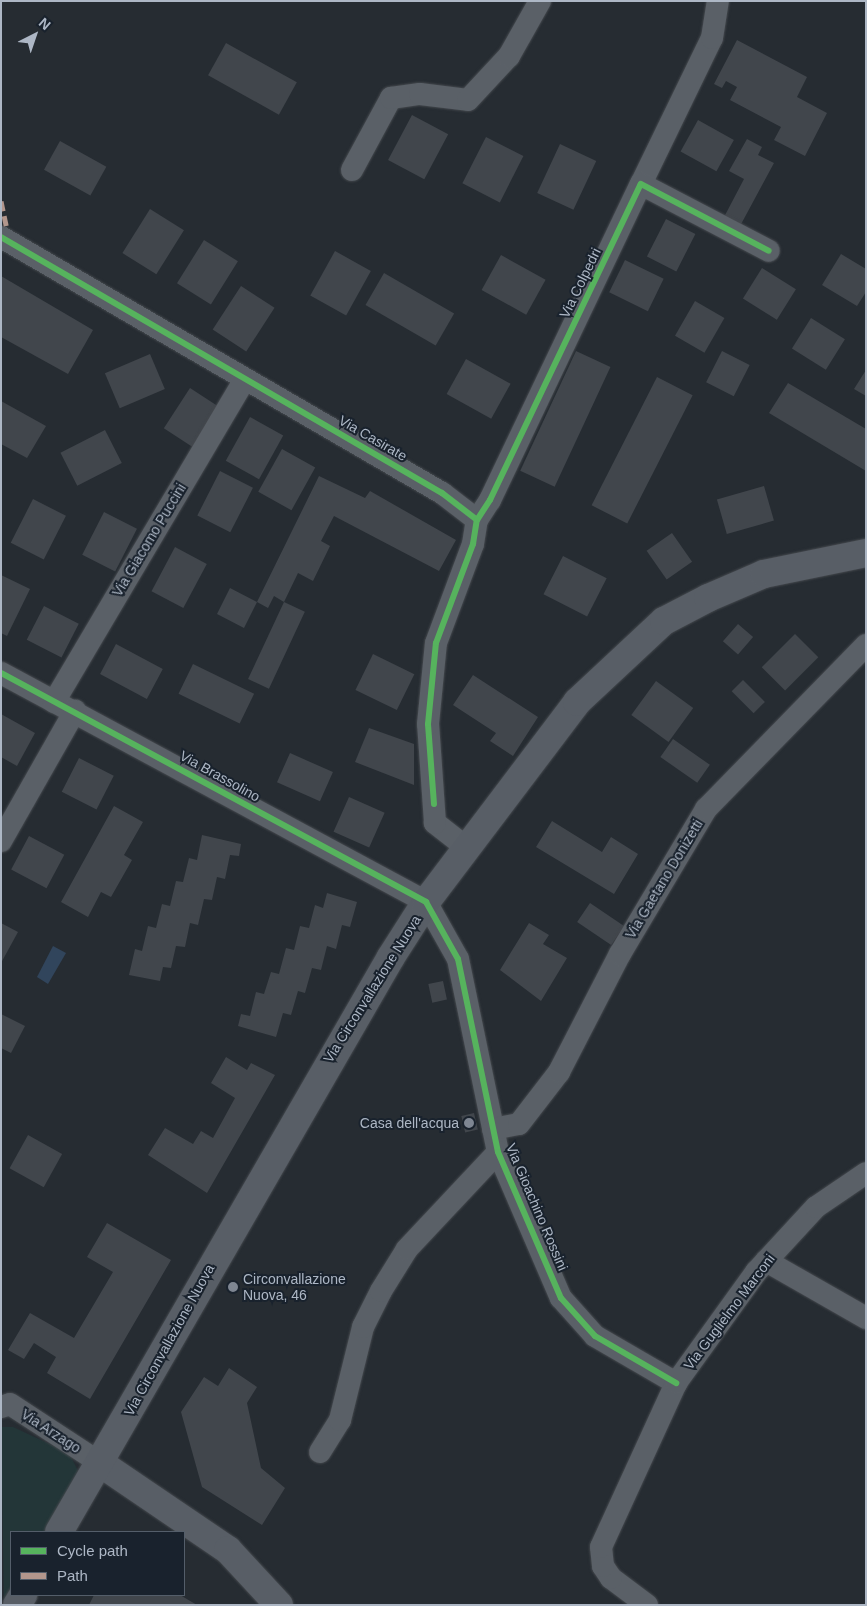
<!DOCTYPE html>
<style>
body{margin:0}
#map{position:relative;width:867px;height:1606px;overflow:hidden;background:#262c32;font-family:Arial,sans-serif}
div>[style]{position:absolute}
.green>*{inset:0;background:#233638}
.water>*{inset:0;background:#31455c}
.building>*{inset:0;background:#41464c;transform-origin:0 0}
.roads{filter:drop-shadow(0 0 1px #44484d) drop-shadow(0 0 1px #44484d)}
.street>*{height:22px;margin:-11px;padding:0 11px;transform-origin:11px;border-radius:11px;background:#5a6067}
.secondary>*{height:28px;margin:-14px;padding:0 14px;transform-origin:14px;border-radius:14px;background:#585e66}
.quiet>*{height:5px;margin-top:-2.5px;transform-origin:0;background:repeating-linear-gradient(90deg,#b2968c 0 10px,transparent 0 15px)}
.cycleway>*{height:6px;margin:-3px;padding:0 3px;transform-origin:3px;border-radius:3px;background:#56b35d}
.dots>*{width:14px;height:14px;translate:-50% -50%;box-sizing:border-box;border:2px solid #19222d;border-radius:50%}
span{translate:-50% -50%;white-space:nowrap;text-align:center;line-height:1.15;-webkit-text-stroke:4px #19222d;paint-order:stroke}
.street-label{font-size:14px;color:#adb7c5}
.poi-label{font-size:14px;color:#adb7c5}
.right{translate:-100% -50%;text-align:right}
.left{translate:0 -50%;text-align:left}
.frame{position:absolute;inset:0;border:2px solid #adb7c5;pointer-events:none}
.legend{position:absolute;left:10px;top:1531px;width:175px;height:65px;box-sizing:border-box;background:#19222d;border:1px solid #545e6a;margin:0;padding:6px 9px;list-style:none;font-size:15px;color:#adb7c5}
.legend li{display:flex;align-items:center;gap:10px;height:25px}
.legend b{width:25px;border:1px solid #545e6a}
.north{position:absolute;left:10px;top:10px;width:50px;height:50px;-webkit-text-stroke:4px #19222d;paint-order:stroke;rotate:41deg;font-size:14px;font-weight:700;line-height:20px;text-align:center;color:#adb7c5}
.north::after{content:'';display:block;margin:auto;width:18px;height:22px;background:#adb7c5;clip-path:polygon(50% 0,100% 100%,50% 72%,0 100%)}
</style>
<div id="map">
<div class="green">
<div style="clip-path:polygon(1px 1427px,13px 1427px,69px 1453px,78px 1471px,47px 1532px,11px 1532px,11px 1592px,4px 1605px)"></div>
</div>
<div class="water">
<div style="clip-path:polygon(53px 946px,66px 953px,48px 984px,37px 977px)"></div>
</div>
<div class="building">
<div style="clip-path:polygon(737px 40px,807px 77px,797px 97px,827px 113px,805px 156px,774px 140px,781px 127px,730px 100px,737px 87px,726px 81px,722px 88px,714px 84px)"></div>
<div style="left:226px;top:43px;width:81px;height:37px;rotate:29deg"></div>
<div style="left:412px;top:115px;width:41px;height:51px;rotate:28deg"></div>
<div style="left:698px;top:120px;width:41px;height:36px;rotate:29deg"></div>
<div style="left:486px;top:137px;width:42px;height:52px;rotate:27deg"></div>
<div style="clip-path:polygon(747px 139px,762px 147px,758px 155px,774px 163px,739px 228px,723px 219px,744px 179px,729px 171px)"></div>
<div style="left:60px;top:141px;width:53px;height:33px;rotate:29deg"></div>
<div style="left:560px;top:144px;width:40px;height:54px;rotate:25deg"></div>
<div style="left:150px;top:209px;width:40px;height:52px;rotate:32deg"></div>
<div style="left:666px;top:219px;width:33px;height:42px;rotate:27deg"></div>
<div style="left:204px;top:240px;width:40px;height:51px;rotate:32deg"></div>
<div style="left:335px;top:251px;width:41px;height:51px;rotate:29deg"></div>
<div style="clip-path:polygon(841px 254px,866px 269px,866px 292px,857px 306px,822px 285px)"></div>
<div style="left:501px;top:255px;width:51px;height:40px;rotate:29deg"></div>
<div style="left:625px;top:260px;width:43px;height:36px;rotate:26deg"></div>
<div style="left:762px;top:268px;width:40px;height:36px;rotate:32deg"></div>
<div style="left:384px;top:273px;width:81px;height:37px;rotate:30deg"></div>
<div style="clip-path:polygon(1px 276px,93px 330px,68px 374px,1px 337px)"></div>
<div style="left:241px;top:286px;width:40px;height:52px;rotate:33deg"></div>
<div style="left:695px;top:301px;width:34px;height:40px;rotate:30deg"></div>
<div style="left:811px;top:318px;width:40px;height:36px;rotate:32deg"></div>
<div style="left:576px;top:351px;width:38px;height:132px;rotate:25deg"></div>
<div style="left:722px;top:351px;width:31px;height:35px;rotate:27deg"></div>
<div style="left:150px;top:354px;width:38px;height:49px;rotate:67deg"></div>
<div style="left:466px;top:359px;width:51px;height:40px;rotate:29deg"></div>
<div style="clip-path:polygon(866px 370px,866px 396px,854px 389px)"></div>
<div style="left:657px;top:377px;width:40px;height:144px;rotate:27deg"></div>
<div style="clip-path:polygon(788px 383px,866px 429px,866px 471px,769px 413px)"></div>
<div style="left:190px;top:388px;width:37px;height:48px;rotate:33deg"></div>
<div style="clip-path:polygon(1px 401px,46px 426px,27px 458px,1px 444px)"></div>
<div style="left:250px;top:417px;width:38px;height:50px;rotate:29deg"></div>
<div style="left:105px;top:430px;width:37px;height:50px;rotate:63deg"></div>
<div style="left:282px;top:449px;width:38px;height:49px;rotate:29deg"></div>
<div style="left:220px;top:471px;width:37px;height:50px;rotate:27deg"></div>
<div style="clip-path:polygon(319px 476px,365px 498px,370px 491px,456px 540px,439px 571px,334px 516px,321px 541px,330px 546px,313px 581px,298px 573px,284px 602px,274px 596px,268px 608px,257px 602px,244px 628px,217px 614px,230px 588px,257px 602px)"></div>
<div style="left:764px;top:486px;width:36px;height:49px;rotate:74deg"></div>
<div style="left:33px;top:499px;width:37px;height:49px;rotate:27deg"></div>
<div style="left:104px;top:512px;width:37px;height:48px;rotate:27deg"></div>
<div style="left:672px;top:533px;width:35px;height:31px;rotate:55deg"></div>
<div style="left:175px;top:547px;width:36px;height:50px;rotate:28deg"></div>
<div style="left:563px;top:556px;width:49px;height:43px;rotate:27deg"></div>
<div style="clip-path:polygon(1px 575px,30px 589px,7px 636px,1px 633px)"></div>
<div style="left:284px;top:602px;width:23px;height:85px;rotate:25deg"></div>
<div style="left:44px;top:606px;width:39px;height:38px;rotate:27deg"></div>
<div style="left:738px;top:624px;width:20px;height:23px;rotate:41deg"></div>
<div style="left:795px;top:634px;width:33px;height:47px;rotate:45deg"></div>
<div style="left:116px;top:644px;width:53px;height:34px;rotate:28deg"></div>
<div style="left:373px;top:654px;width:46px;height:40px;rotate:26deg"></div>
<div style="left:193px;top:664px;width:68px;height:33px;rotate:26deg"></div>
<div style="clip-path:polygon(473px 675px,538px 717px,513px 756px,490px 741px,496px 733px,453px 705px)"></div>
<div style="left:743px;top:680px;width:31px;height:16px;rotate:45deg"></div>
<div style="left:656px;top:681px;width:46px;height:42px;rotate:36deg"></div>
<div style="clip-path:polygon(1px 714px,35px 733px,17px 766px,1px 757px)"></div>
<div style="clip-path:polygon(369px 728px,414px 744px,414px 785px,355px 762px)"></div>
<div style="left:673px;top:739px;width:45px;height:22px;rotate:35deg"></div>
<div style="left:290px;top:753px;width:47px;height:32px;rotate:24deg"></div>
<div style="left:79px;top:758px;width:39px;height:38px;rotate:27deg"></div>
<div style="left:349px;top:797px;width:39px;height:38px;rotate:24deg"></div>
<div style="clip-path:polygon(114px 806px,143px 822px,124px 855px,132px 860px,111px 897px,101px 892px,88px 917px,61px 902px)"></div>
<div style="clip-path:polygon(552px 821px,602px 852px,611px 837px,638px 854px,614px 894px,536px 847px)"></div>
<div style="clip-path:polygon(202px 835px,241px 844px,239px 856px,230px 855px,225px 879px,217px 877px,212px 900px,204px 899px,198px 925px,190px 923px,185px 947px,176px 946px,171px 968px,163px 967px,160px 981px,129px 975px,135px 949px,142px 951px,148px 926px,156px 928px,162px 904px,170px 906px,176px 881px,183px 882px,189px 858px,197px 860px)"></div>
<div style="left:29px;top:836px;width:40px;height:38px;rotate:28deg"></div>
<div style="clip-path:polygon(327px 893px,357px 902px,350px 927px,342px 925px,336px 949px,327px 946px,321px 970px,312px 968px,305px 993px,298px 991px,291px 1015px,283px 1013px,276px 1037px,238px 1026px,241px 1014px,250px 1016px,256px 992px,264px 994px,271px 972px,279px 974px,286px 948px,294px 950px,300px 926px,309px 928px,315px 905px,323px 908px)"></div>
<div style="left:590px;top:903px;width:41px;height:23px;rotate:34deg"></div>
<div style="clip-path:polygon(1px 923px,18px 932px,1px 963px)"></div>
<div style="clip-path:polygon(529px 923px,549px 935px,543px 944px,567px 958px,541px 1001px,500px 970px)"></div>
<div style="left:443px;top:981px;width:19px;height:15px;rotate:78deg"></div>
<div style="clip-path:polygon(1px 1014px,25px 1026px,11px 1053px,1px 1048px)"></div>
<div style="clip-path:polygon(226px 1057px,247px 1070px,251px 1063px,275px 1075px,207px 1193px,148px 1155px,165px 1128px,193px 1144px,201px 1131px,213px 1138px,235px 1098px,211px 1083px)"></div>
<div style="left:474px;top:1113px;width:17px;height:13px;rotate:77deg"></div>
<div style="left:28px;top:1135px;width:39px;height:38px;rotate:29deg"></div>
<div style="clip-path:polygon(107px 1223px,171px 1260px,90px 1399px,47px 1373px,56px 1357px,34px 1343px,24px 1359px,8px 1350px,30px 1313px,74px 1338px,113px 1272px,87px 1257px)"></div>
<div style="clip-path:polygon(229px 1368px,257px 1387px,247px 1403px,261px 1468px,285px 1488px,262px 1525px,202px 1487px,181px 1412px,204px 1377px,218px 1386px)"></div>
<div style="clip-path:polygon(94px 1595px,180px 1595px,197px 1605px,89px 1605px)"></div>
</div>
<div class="roads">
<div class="street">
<div style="left:352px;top:170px;width:82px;rotate:-61.6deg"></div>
<div style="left:391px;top:98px;width:29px;rotate:-8deg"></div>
<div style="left:420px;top:94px;width:48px;rotate:7.1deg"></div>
<div style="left:468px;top:100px;width:60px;rotate:-47deg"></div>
<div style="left:509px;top:56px;width:63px;rotate:-60.6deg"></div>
<div style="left:641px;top:184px;width:162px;rotate:-64.1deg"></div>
<div style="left:712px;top:38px;width:37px;rotate:-81deg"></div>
<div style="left:1px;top:237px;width:510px;rotate:30.14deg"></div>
<div style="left:442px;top:493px;width:44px;rotate:37.6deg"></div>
<div style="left:1px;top:673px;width:483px;rotate:28.3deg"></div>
<div style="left:426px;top:902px;width:65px;rotate:60.7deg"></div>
<div style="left:458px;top:959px;width:197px;rotate:78.3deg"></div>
<div style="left:498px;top:1152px;width:159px;rotate:66.7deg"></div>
<div style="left:561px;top:1298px;width:51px;rotate:48.2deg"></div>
<div style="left:595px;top:1336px;width:94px;rotate:30.1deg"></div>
<div style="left:54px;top:702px;width:375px;rotate:-59.4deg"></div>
<div style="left:1px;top:841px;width:150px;rotate:-60.4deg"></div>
<div style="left:467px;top:848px;width:41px;rotate:-142deg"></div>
<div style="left:435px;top:823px;width:99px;rotate:-94deg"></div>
<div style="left:428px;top:724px;width:81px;rotate:-84.4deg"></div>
<div style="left:436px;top:643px;width:106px;rotate:-69.5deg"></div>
<div style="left:473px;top:544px;width:24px;rotate:-81deg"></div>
<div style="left:477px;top:520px;width:24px;rotate:-57deg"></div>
<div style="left:490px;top:500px;width:350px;rotate:-64.5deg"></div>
<div style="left:641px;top:184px;width:144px;rotate:27.6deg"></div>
<div style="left:493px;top:1129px;width:26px;rotate:-11deg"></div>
<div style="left:519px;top:1124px;width:66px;rotate:-52.4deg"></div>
<div style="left:559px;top:1072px;width:133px;rotate:-62.7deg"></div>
<div style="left:620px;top:954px;width:169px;rotate:-59.3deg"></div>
<div style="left:706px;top:809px;width:229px;rotate:-45.7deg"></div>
<div style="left:766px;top:1261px;width:115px;rotate:29.7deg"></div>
<div style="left:1px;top:1407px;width:9px;rotate:-18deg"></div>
<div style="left:10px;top:1404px;width:108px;rotate:33.2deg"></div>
<div style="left:320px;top:1452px;width:38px;rotate:-58deg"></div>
<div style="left:340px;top:1420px;width:96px;rotate:-76.1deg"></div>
<div style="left:363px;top:1327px;width:40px;rotate:-63.4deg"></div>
<div style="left:381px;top:1291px;width:49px;rotate:-58.2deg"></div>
<div style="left:407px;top:1249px;width:133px;rotate:-46.8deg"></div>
<div style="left:647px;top:1605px;width:45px;rotate:-143.1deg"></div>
<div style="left:611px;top:1578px;width:14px;rotate:-124deg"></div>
<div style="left:603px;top:1566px;width:19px;rotate:-96deg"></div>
<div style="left:601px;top:1547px;width:180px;rotate:-65.4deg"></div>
<div style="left:676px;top:1383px;width:137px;rotate:-54.2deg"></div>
<div style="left:756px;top:1272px;width:88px;rotate:-47.3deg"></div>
<div style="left:816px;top:1207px;width:60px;rotate:-34.2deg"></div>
</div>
<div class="secondary">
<div style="left:100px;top:1463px;width:155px;rotate:34.2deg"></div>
<div style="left:228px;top:1550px;width:75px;rotate:47.2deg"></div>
<div style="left:59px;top:1532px;width:664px;rotate:-60deg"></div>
<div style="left:391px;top:957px;width:65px;rotate:-57.5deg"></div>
<div style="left:426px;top:902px;width:251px;rotate:-52.9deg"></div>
<div style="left:577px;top:702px;width:119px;rotate:-43deg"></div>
<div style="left:664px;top:621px;width:50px;rotate:-27.6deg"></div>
<div style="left:708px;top:598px;width:61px;rotate:-23.2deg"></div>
<div style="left:764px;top:574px;width:104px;rotate:-11.6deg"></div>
<div style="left:17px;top:1605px;width:12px;rotate:-59deg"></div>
</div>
</div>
<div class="quiet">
<div style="left:1px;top:201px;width:25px;rotate:78deg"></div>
</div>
<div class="cycleway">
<div style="left:1px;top:237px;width:510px;rotate:30.14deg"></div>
<div style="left:442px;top:493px;width:44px;rotate:37.6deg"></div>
<div style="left:1px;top:673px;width:483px;rotate:28.3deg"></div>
<div style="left:426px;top:902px;width:65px;rotate:60.7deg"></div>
<div style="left:458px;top:959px;width:197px;rotate:78.3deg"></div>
<div style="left:498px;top:1152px;width:159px;rotate:66.7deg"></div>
<div style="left:561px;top:1298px;width:51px;rotate:48.2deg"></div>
<div style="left:595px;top:1336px;width:94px;rotate:30.1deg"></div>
<div style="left:434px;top:804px;width:80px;rotate:-94.3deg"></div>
<div style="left:428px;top:724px;width:81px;rotate:-84.4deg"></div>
<div style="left:436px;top:643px;width:106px;rotate:-69.5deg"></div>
<div style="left:473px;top:544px;width:24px;rotate:-81deg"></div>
<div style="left:477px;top:520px;width:24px;rotate:-57deg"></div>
<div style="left:490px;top:500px;width:350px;rotate:-64.5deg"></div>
<div style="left:641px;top:184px;width:144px;rotate:27.6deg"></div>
</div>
<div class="dots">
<div style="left:469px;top:1123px;background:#7e8692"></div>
<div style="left:233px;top:1287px;background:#7e8692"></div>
</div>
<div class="street-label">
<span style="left:580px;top:283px;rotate:-64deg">Via Colpedri</span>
<span style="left:373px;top:438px;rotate:30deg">Via Casirate</span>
<span style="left:149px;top:540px;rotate:-59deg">Via Giacomo Puccini</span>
<span style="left:220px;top:776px;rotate:29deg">Via Brassolino</span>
<span style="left:664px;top:879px;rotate:-59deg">Via Gaetano Donizetti</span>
<span style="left:372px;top:989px;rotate:-58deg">Via Circonvallazione Nuova</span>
<span style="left:537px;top:1207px;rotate:67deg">Via Gioachino Rossini</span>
<span style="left:729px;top:1312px;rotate:-53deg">Via Guglielmo Marconi</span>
<span style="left:169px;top:1340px;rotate:-61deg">Via Circonvallazione Nuova</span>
<span style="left:51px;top:1431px;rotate:33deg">Via Arzago</span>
</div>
<div class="poi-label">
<span class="right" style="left:459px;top:1123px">Casa dell'acqua</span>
<span class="left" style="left:243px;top:1287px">Circonvallazione<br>Nuova, 46</span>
</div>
<div class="frame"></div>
<ul class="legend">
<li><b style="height:6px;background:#56b35d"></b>Cycle path</li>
<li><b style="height:6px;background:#b2968c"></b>Path</li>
</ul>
<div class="north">N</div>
</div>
